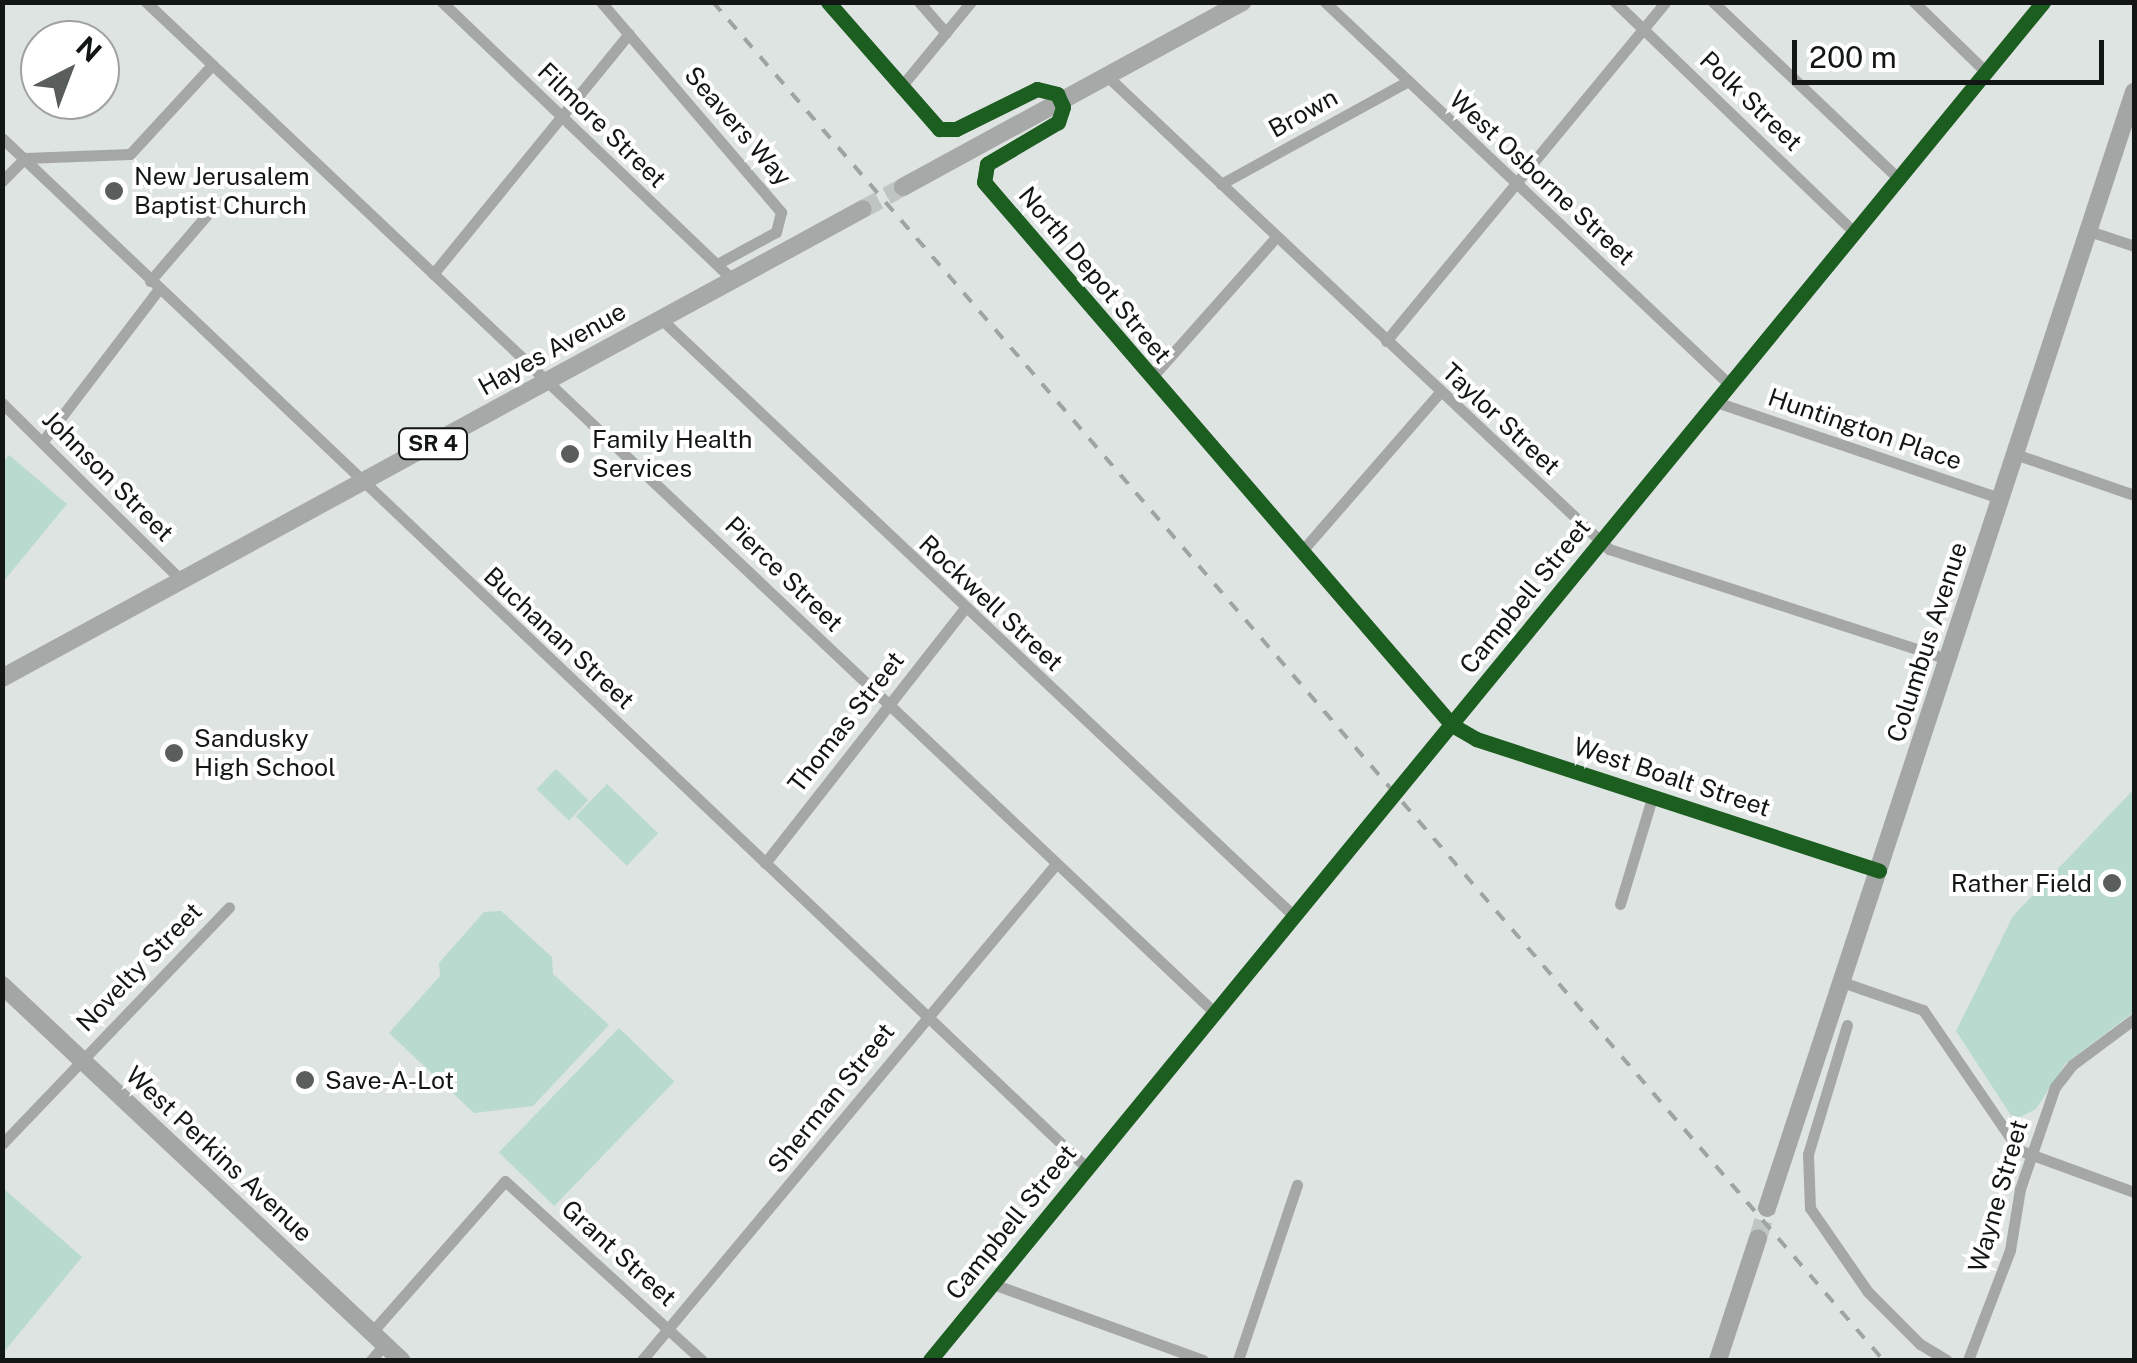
<!DOCTYPE html>
<style>
body{margin:0}
#map{position:relative;width:2137px;height:1363px;overflow:hidden;background:#dee4e1;font-family:"Public Sans",sans-serif}
div>[style]{position:absolute}
.green>*{inset:0;background:#b9dace;transform-origin:0 0}
.secondary-tunnel>*{height:18px;margin-top:-9px;transform-origin:0;background:repeating-linear-gradient(90deg,#bfc5c2 0 18px,transparent 0 27px)}
.primary-tunnel>*{height:18px;margin-top:-9px;transform-origin:0;background:repeating-linear-gradient(90deg,#bfc5c2 0 18px,transparent 0 27px)}
.minor>*{height:11px;margin:-5.5px;padding:0 5.5px;transform-origin:5.5px;border-radius:5.5px;background:#a5a7a6}
.tertiary>*{height:15px;margin:-7.5px;padding:0 7.5px;transform-origin:7.5px;border-radius:7.5px;background:#a5a7a6}
.secondary>*{height:18px;margin:-9px;padding:0 9px;transform-origin:9px;border-radius:9px;background:#a3a6a5}
.primary>*{height:18px;margin:-9px;padding:0 9px;transform-origin:9px;border-radius:9px;background:#a7a9a8}
.rail>*{height:4px;margin-top:-2px;transform-origin:0;background:repeating-linear-gradient(90deg,#9fa3a1 0 12px,transparent 0 24px)}
.cycleway>*{height:15px;margin:-7.5px;padding:0 7.5px;transform-origin:7.5px;border-radius:7.5px;background:#1b5e20}
.dots>*{width:28px;height:28px;translate:-50% -50%;box-sizing:border-box;border:5px solid #fff;border-radius:50%}
span{translate:-50% -50%;white-space:nowrap;text-align:center;line-height:1.15;-webkit-text-stroke:8px #fff;paint-order:stroke}
.shield-label span{padding:2px 8px;background:#fff;border:2px solid;border-radius:8px;-webkit-text-stroke-width:0}
.shield-label{font-size:22px;color:#121615;font-weight:700}
.street-label{font-size:25px;color:#121615}
.poi-label{font-size:25px;color:#121615}
.left{translate:0 -50%;text-align:left}
.right{translate:-100% -50%;text-align:right}
.frame{position:absolute;inset:0;border:5px solid #121615;pointer-events:none}
.north{position:absolute;left:20px;top:20px;width:100px;height:100px;box-sizing:border-box;background:#fff;border:2px solid #a0a2a1;border-radius:50%;rotate:42deg;font-size:28px;font-weight:700;line-height:40px;text-align:center;color:#121615}
.north::after{content:'';display:block;margin:auto;width:35px;height:45px;background:#595e5c;clip-path:polygon(50% 0,100% 100%,50% 72%,0 100%)}
.scale{position:absolute;left:1792px;top:40px;width:312px;height:45px;box-sizing:border-box;border:5px solid #121615;border-top:0;padding-left:12px;font-size:30px;line-height:35px;white-space:nowrap;color:#121615;-webkit-text-stroke:8px #fff;paint-order:stroke}
</style>
<div id="map">
<div class="green">
<div style="clip-path:polygon(9px 455px,67px 504px,3px 582px,3px 463px)"></div>
<div style="left:556px;top:769px;width:45px;height:28px;rotate:44deg"></div>
<div style="left:607px;top:784px;width:71px;height:45px;rotate:44deg"></div>
<div style="clip-path:polygon(2134px 789px,2134px 1012px,2066px 1063px,2036px 1109px,2014px 1120px,1956px 1031px,2013px 916px)"></div>
<div style="clip-path:polygon(501px 911px,552px 957px,553px 974px,609px 1025px,533px 1106px,474px 1113px,389px 1033px,440px 976px,439px 963px,484px 912px)"></div>
<div style="left:619px;top:1028px;width:77px;height:173px;rotate:44deg"></div>
<div style="clip-path:polygon(3px 1188px,82px 1257px,3px 1353px)"></div>
</div>
<div class="secondary-tunnel">
<div style="left:1758px;top:1238px;width:31px;rotate:-73deg"></div>
</div>
<div class="primary-tunnel">
<div style="left:863px;top:209px;width:46px;rotate:-28.8deg"></div>
</div>
<div class="minor">
<div style="left:146px;top:2px;width:1471px;rotate:43.4deg"></div>
<div style="left:442px;top:2px;width:401px;rotate:43.7deg"></div>
<div style="left:601px;top:2px;width:277px;rotate:49.4deg"></div>
<div style="left:781px;top:212px;width:21px;rotate:104deg"></div>
<div style="left:776px;top:232px;width:67px;rotate:151.5deg"></div>
<div style="left:919px;top:2px;width:41px;rotate:48.9deg"></div>
<div style="left:1325px;top:2px;width:557px;rotate:43.4deg"></div>
<div style="left:1615px;top:2px;width:333px;rotate:43.9deg"></div>
<div style="left:1713px;top:2px;width:257px;rotate:43.6deg"></div>
<div style="left:1914px;top:2px;width:100px;rotate:44.2deg"></div>
<div style="left:1107px;top:76px;width:690px;rotate:43.3deg"></div>
<div style="left:1609px;top:549px;width:355px;rotate:18deg"></div>
<div style="left:900px;top:88px;width:112px;rotate:-50.5deg"></div>
<div style="left:2px;top:138px;width:1496px;rotate:43.51deg"></div>
<div style="left:2px;top:181px;width:33px;rotate:-45deg"></div>
<div style="left:25px;top:158px;width:105px;rotate:-2.2deg"></div>
<div style="left:130px;top:154px;width:121px;rotate:-47.3deg"></div>
<div style="left:1221px;top:184px;width:213px;rotate:-28.8deg"></div>
<div style="left:2089px;top:231px;width:47px;rotate:18.4deg"></div>
<div style="left:433px;top:274px;width:310px;rotate:-50.8deg"></div>
<div style="left:150px;top:281px;width:103px;rotate:-49.3deg"></div>
<div style="left:660px;top:318px;width:872px;rotate:43.33deg"></div>
<div style="left:1386px;top:341px;width:439px;rotate:-50.5deg"></div>
<div style="left:1151px;top:378px;width:188px;rotate:-48.4deg"></div>
<div style="left:1716px;top:402px;width:300px;rotate:18.7deg"></div>
<div style="left:2px;top:403px;width:253px;rotate:44.7deg"></div>
<div style="left:43px;top:441px;width:191px;rotate:-52.7deg"></div>
<div style="left:2015px;top:454px;width:126px;rotate:19deg"></div>
<div style="left:1301px;top:552px;width:211px;rotate:-49deg"></div>
<div style="left:1452px;top:725px;width:28px;rotate:30deg"></div>
<div style="left:1476px;top:739px;width:424px;rotate:18.1deg"></div>
<div style="left:765px;top:863px;width:323px;rotate:-51.9deg"></div>
<div style="left:1620px;top:904px;width:111px;rotate:-73.2deg"></div>
<div style="left:1842px;top:982px;width:86px;rotate:19.1deg"></div>
<div style="left:1923px;top:1010px;width:170px;rotate:55.6deg"></div>
<div style="left:2019px;top:1150px;width:122px;rotate:20.1deg"></div>
<div style="left:1847px;top:1025px;width:135px;rotate:106.8deg"></div>
<div style="left:1808px;top:1154px;width:54px;rotate:87.9deg"></div>
<div style="left:1810px;top:1208px;width:102px;rotate:55.4deg"></div>
<div style="left:1868px;top:1292px;width:74px;rotate:45deg"></div>
<div style="left:1920px;top:1344px;width:31px;rotate:31deg"></div>
<div style="left:2px;top:1144px;width:328px;rotate:-46.2deg"></div>
<div style="left:993px;top:1284px;width:223px;rotate:19.9deg"></div>
<div style="left:372px;top:1332px;width:201px;rotate:-48.6deg"></div>
<div style="left:505px;top:1181px;width:266px;rotate:42.3deg"></div>
<div style="left:371px;top:1360px;width:20px;rotate:-49deg"></div>
<div style="left:642px;top:1360px;width:646px;rotate:-50.15deg"></div>
<div style="left:1238px;top:1360px;width:185px;rotate:-71.4deg"></div>
<div style="left:1968px;top:1360px;width:118px;rotate:-69.1deg"></div>
<div style="left:2010px;top:1250px;width:62px;rotate:-80.7deg"></div>
<div style="left:2020px;top:1189px;width:108px;rotate:-71.1deg"></div>
<div style="left:2055px;top:1087px;width:28px;rotate:-52deg"></div>
<div style="left:2072px;top:1065px;width:77px;rotate:-36.6deg"></div>
</div>
<div class="tertiary">
<div style="left:828px;top:2px;width:169px;rotate:48.8deg"></div>
<div style="left:939px;top:129px;width:17px"></div>
<div style="left:956px;top:129px;width:90px;rotate:-26.3deg"></div>
<div style="left:1037px;top:89px;width:21px;rotate:14deg"></div>
<div style="left:1057px;top:94px;width:14px;rotate:65deg"></div>
<div style="left:1063px;top:107px;width:16px;rotate:108deg"></div>
<div style="left:1058px;top:122px;width:82px;rotate:149.4deg"></div>
<div style="left:987px;top:164px;width:18px;rotate:99deg"></div>
<div style="left:984px;top:182px;width:717px;rotate:49.24deg"></div>
<div style="left:930px;top:1360px;width:1756px;rotate:-50.66deg"></div>
</div>
<div class="secondary">
<div style="left:2px;top:985px;width:548px;rotate:43.22deg"></div>
<div style="left:1767px;top:1208px;width:1175px;rotate:-71.8deg"></div>
<div style="left:1718px;top:1360px;width:128px;rotate:-71.8deg"></div>
</div>
<div class="primary">
<div style="left:903px;top:187px;width:387px;rotate:-28.6deg"></div>
<div style="left:2px;top:678px;width:980px;rotate:-28.58deg"></div>
</div>
<div class="rail">
<div style="left:713px;top:2px;width:1793px;rotate:49.25deg"></div>
</div>
<div class="cycleway">
<div style="left:828px;top:2px;width:169px;rotate:48.8deg"></div>
<div style="left:939px;top:129px;width:17px"></div>
<div style="left:956px;top:129px;width:90px;rotate:-26.3deg"></div>
<div style="left:1037px;top:89px;width:21px;rotate:14deg"></div>
<div style="left:1057px;top:94px;width:14px;rotate:65deg"></div>
<div style="left:1063px;top:107px;width:16px;rotate:108deg"></div>
<div style="left:1058px;top:122px;width:82px;rotate:149.4deg"></div>
<div style="left:987px;top:164px;width:18px;rotate:99deg"></div>
<div style="left:984px;top:182px;width:717px;rotate:49.24deg"></div>
<div style="left:1452px;top:725px;width:28px;rotate:30deg"></div>
<div style="left:1476px;top:739px;width:424px;rotate:18.1deg"></div>
<div style="left:930px;top:1360px;width:1756px;rotate:-50.66deg"></div>
</div>
<div class="dots">
<div style="left:114px;top:191px;background:#595e5c"></div>
<div style="left:570px;top:454px;background:#595e5c"></div>
<div style="left:174px;top:753px;background:#595e5c"></div>
<div style="left:2112px;top:883px;background:#595e5c"></div>
<div style="left:305px;top:1080px;background:#595e5c"></div>
</div>
<div class="shield-label">
<span style="left:433px;top:444px">SR 4</span>
</div>
<div class="street-label">
<span style="left:1751px;top:101px;rotate:44deg">Polk Street</span>
<span style="left:1303px;top:113px;rotate:-29deg">Brown</span>
<span style="left:602px;top:125px;rotate:44deg">Filmore Street</span>
<span style="left:738px;top:126px;rotate:49deg">Seavers Way</span>
<span style="left:1542px;top:178px;rotate:43deg">West Osborne Street</span>
<span style="left:1095px;top:275px;rotate:50deg">North Depot Street</span>
<span style="left:552px;top:349px;rotate:-29deg">Hayes Avenue</span>
<span style="left:1501px;top:419px;rotate:43deg">Taylor Street</span>
<span style="left:1865px;top:429px;rotate:19deg">Huntington Place</span>
<span style="left:108px;top:476px;rotate:45deg">Johnson Street</span>
<span style="left:784px;top:574px;rotate:44deg">Pierce Street</span>
<span style="left:1525px;top:596px;rotate:-51deg">Campbell Street</span>
<span style="left:991px;top:603px;rotate:43deg">Rockwell Street</span>
<span style="left:559px;top:638px;rotate:43deg">Buchanan Street</span>
<span style="left:1927px;top:642px;rotate:-72deg">Columbus Avenue</span>
<span style="left:846px;top:722px;rotate:-52deg">Thomas Street</span>
<span style="left:1672px;top:777px;rotate:18deg">West Boalt Street</span>
<span style="left:139px;top:967px;rotate:-46deg">Novelty Street</span>
<span style="left:831px;top:1098px;rotate:-51deg">Sherman Street</span>
<span style="left:219px;top:1154px;rotate:43deg">West Perkins Avenue</span>
<span style="left:1998px;top:1196px;rotate:-74deg">Wayne Street</span>
<span style="left:1011px;top:1222px;rotate:-51deg">Campbell Street</span>
<span style="left:619px;top:1253px;rotate:42deg">Grant Street</span>
</div>
<div class="poi-label">
<span class="left" style="left:134px;top:191px">New Jerusalem<br>Baptist Church</span>
<span class="left" style="left:592px;top:454px">Family Health<br>Services</span>
<span class="left" style="left:194px;top:753px">Sandusky<br>High School</span>
<span class="right" style="left:2092px;top:883px">Rather Field</span>
<span class="left" style="left:325px;top:1080px">Save-A-Lot</span>
</div>
<div class="frame"></div>
<div class="north">N</div>
<div class="scale">200 m</div>
</div>
